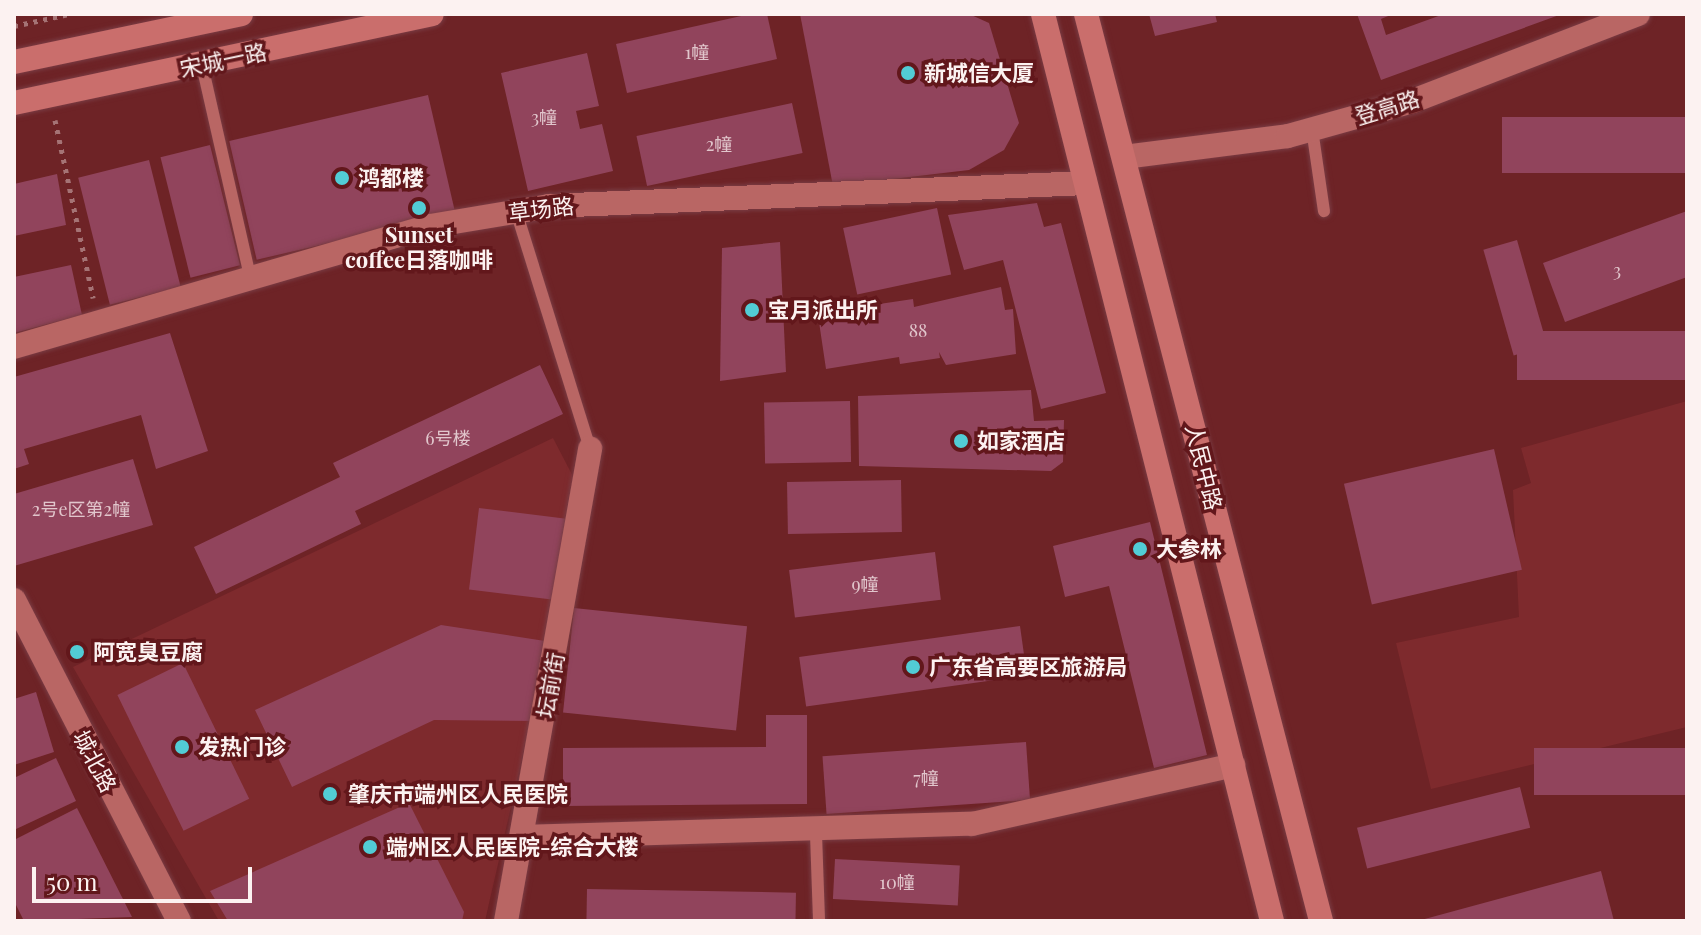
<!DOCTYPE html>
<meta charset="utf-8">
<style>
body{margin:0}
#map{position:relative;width:1701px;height:935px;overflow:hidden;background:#6e2326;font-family:"Playfair Display","Noto Sans SC",serif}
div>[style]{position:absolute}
.built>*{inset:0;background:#7e2a2d}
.building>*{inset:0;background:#91445c;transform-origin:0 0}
.path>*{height:5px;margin-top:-2.5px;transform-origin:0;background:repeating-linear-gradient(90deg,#a57375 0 4px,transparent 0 10px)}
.roads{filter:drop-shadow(0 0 2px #793c44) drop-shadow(0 0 2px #793c44)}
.lane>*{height:12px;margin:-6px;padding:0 6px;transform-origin:6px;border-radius:6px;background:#b96664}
.street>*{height:24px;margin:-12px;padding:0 12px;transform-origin:12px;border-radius:12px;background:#b96664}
.secondary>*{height:24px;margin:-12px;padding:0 12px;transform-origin:12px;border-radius:12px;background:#ca6e6c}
.dots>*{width:22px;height:22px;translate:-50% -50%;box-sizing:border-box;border:4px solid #62171b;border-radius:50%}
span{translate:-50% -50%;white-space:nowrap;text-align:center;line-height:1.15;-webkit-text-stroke:7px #62171b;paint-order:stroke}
.number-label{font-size:18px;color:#e1c6cc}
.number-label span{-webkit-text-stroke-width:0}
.street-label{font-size:22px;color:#fcf2f1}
.poi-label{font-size:22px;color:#fcf2f1;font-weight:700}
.left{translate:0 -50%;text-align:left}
.frame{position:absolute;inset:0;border:16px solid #fcf2f1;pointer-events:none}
.scale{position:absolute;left:32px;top:867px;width:220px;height:36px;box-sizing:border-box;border:4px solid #fcf2f1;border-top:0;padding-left:10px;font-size:24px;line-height:28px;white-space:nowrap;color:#fcf2f1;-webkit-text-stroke:6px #62171b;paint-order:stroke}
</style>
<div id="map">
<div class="built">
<div style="clip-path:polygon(1687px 401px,1687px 727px,1431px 789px,1396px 643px,1519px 617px,1513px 490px,1531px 483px,1521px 448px)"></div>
<div style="clip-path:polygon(553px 438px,582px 494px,485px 921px,219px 921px,73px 667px)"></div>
</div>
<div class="building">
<div style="clip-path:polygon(750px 14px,767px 14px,777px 59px,627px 93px,616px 44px)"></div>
<div style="clip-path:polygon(800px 14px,969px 14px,989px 23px,1019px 123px,1004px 150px,969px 170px,833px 186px)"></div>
<div style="clip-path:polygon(1149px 14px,1215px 14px,1217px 22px,1155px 36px)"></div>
<div style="clip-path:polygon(1357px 14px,1393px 14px,1381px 19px,1386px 35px,1444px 14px,1562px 14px,1381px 80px)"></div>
<div style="clip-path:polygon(587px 53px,599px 106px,576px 111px,580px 129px,602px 124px,613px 171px,528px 191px,501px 73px)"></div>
<div style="left:428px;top:95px;width:122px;height:204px;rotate:77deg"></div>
<div style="left:792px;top:103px;width:51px;height:159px;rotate:78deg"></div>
<div style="left:1687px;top:117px;width:56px;height:185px;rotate:90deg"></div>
<div style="left:210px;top:145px;width:124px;height:51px;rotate:76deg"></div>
<div style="left:149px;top:160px;width:131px;height:73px;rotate:76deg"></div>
<div style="clip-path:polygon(57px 174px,66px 225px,14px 236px,14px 184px)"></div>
<div style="clip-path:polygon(1037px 203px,1044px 227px,1061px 223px,1106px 393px,1041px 409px,1003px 260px,964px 270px,948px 215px)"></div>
<div style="left:937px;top:208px;width:68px;height:96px;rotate:78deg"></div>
<div style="clip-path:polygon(1687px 211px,1687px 277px,1565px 322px,1543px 263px)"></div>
<div style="left:1517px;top:240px;width:110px;height:35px;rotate:74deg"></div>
<div style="clip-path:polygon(780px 242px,786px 372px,720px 381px,722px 248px)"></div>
<div style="clip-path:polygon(71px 265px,82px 315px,14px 333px,14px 277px)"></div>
<div style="clip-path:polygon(1001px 287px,1005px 310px,1013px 309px,1016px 354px,946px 365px,939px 352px,940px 358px,900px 364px,899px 357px,826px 369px,819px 322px,840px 318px,839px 310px,913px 299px,914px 307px)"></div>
<div style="left:1687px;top:331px;width:49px;height:170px;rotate:90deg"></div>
<div style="clip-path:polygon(170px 333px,208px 451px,156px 469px,141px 415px,24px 449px,29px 464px,14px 469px,14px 377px)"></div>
<div style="clip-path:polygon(540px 365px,563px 414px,355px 511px,361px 524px,216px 594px,194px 547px,340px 477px,333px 463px)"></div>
<div style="clip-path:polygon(1031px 390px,1034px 421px,1064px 420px,1063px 462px,1051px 471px,859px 466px,858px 396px)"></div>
<div style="left:850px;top:401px;width:61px;height:86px;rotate:89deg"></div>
<div style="left:1494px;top:449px;width:124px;height:154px;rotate:77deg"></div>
<div style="clip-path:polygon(133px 459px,153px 525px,14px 566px,14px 494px)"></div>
<div style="left:901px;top:480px;width:52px;height:114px;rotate:89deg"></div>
<div style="left:479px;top:508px;width:94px;height:82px;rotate:7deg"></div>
<div style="clip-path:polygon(1150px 522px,1207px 755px,1154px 768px,1109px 586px,1065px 597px,1053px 546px)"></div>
<div style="left:935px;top:552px;width:48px;height:147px;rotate:83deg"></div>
<div style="left:574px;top:608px;width:174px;height:105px;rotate:6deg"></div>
<div style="clip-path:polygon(441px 625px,545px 641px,534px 721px,434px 720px,292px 787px,255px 710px)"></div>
<div style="left:1020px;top:626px;width:50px;height:223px;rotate:82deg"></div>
<div style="left:183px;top:663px;width:151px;height:73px;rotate:64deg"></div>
<div style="clip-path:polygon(36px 692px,54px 752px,14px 765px,14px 699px)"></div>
<div style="clip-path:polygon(766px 715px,807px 715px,807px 804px,563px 806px,563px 748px,766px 747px)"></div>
<div style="left:1026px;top:742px;width:58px;height:204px;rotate:86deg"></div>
<div style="left:1687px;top:748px;width:47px;height:153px;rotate:90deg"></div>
<div style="clip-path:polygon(56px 758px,76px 801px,14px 830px,14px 778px)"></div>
<div style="left:1520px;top:787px;width:42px;height:168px;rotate:76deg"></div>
<div style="clip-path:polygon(409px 803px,464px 912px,462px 921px,228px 921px,210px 891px)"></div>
<div style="clip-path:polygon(77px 808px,132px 917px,24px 921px,14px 901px,14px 840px)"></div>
<div style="left:835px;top:859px;width:125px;height:40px;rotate:3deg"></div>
<div style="clip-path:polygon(1601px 871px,1614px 921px,1421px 921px,1421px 920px)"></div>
<div style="left:587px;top:889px;width:209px;height:32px;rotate:1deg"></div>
</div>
<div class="path">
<div style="left:14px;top:26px;width:56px;rotate:-12.3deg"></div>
<div style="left:55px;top:120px;width:182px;rotate:77.9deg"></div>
</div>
<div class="roads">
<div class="lane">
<div style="left:202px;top:65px;width:217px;rotate:77.2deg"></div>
<div style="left:1312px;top:129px;width:83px;rotate:81.7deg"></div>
<div style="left:516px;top:211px;width:248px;rotate:72.7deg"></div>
<div style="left:816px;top:834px;width:87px;rotate:88deg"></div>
</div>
<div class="street">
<div style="left:1124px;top:157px;width:165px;rotate:-7.3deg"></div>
<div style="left:1288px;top:136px;width:130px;rotate:-15.6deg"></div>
<div style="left:1413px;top:101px;width:241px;rotate:-21.1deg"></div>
<div style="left:14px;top:347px;width:433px;rotate:-16.2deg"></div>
<div style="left:430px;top:226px;width:121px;rotate:-9.5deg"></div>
<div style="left:549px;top:206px;width:537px;rotate:-2.45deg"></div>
<div style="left:14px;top:600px;width:361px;rotate:62.8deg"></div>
<div style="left:524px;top:837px;width:448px;rotate:-1.7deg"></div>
<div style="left:972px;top:824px;width:268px;rotate:-12.7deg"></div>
<div style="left:506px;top:921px;width:480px;rotate:-79.9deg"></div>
</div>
<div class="secondary">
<div style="left:1043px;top:14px;width:935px;rotate:75.83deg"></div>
<div style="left:1086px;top:14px;width:937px;rotate:75.47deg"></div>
<div style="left:14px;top:62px;width:232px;rotate:-11.9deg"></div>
<div style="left:14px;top:103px;width:427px;rotate:-12deg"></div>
</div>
</div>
<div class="dots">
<div style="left:908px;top:73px;background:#52ccd5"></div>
<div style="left:342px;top:178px;background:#52ccd5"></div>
<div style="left:419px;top:208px;background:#52ccd5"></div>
<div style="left:752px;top:310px;background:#52ccd5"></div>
<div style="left:961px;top:441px;background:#52ccd5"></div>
<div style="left:1140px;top:549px;background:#52ccd5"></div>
<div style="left:77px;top:652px;background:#52ccd5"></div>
<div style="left:913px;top:667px;background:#52ccd5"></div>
<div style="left:182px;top:747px;background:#52ccd5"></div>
<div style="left:330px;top:794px;background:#52ccd5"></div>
<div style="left:370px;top:847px;background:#52ccd5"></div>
</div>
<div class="number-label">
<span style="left:697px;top:52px">1幢</span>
<span style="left:544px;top:117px">3幢</span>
<span style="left:719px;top:144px">2幢</span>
<span style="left:1617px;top:270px">3</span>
<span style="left:918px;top:330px">88</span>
<span style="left:448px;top:438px">6号楼</span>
<span style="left:81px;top:509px">2号e区第2幢</span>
<span style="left:865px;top:584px">9幢</span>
<span style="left:926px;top:778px">7幢</span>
<span style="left:897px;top:882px">10幢</span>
</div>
<div class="street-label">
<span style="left:223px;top:60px;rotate:-12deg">宋城一路</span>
<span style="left:1387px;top:107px;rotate:-17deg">登高路</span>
<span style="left:541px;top:209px;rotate:-7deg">草场路</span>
<span style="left:1204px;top:467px;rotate:76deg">人民中路</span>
<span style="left:550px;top:685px;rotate:-80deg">坛前街</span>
<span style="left:95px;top:761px;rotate:62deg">城北路</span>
</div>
<div class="poi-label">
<span class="left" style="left:924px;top:73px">新城信大厦</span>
<span class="left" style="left:358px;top:178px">鸿都楼</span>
<span style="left:419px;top:247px">Sunset<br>coffee日落咖啡</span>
<span class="left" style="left:768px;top:310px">宝月派出所</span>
<span class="left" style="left:977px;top:441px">如家酒店</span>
<span class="left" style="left:1156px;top:549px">大参林</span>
<span class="left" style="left:93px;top:652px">阿宽臭豆腐</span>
<span class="left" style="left:929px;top:667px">广东省高要区旅游局</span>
<span class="left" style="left:198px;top:747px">发热门诊</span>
<span class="left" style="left:348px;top:794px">肇庆市端州区人民医院</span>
<span class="left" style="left:386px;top:847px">端州区人民医院-综合大楼</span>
</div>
<div class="frame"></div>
<div class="scale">50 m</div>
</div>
